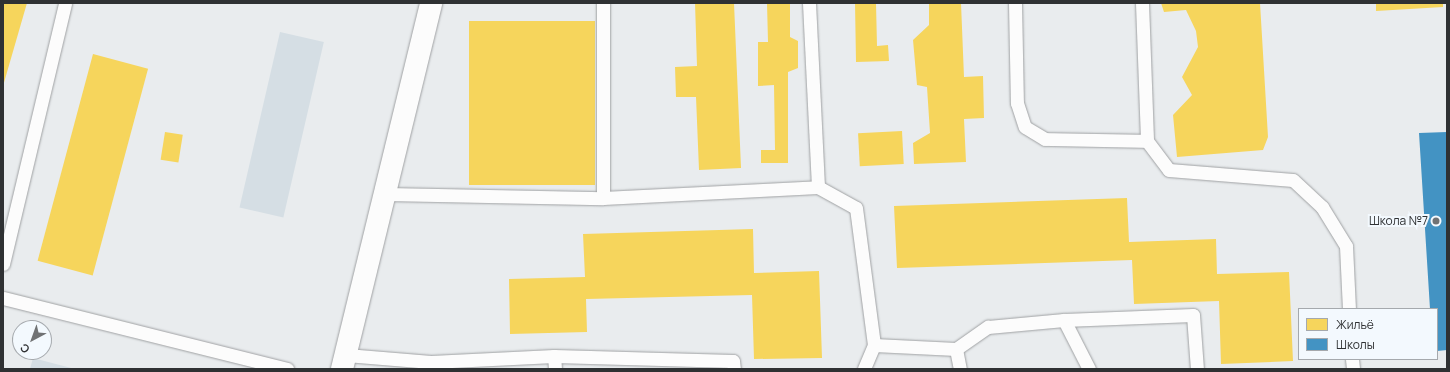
<!DOCTYPE html>
<meta charset="utf-8">
<style>
body{margin:0}
#map{position:relative;width:1450px;height:372px;overflow:hidden;background:#e9ecee;font-family:Manrope,sans-serif}
div>[style]{position:absolute}
.built>*{inset:0;background:#d5dee4;transform-origin:0 0}
.homes>*{inset:0;background:#f6d55c;transform-origin:0 0}
.schools>*{inset:0;background:#4393c3}
.roads{filter:drop-shadow(0 0 1px #9fa1a3) drop-shadow(0 0 1px #9fa1a3)}
.lane>*{height:13px;margin:-6.5px;padding:0 6.5px;transform-origin:6.5px;border-radius:6.5px;background:#fcfcfc}
.secondary>*{height:22px;margin:-11px;padding:0 11px;transform-origin:11px;border-radius:11px;background:#fcfcfc}
.dots>*{width:11px;height:11px;translate:-50% -50%;box-sizing:border-box;border:2px solid #f3f9fe;border-radius:50%}
span{translate:-50% -50%;white-space:nowrap;text-align:center;line-height:1.15;-webkit-text-stroke:4px #f3f9fe;paint-order:stroke}
.poi-label{font-size:12px;color:#2f3133}
.right{translate:-100% -50%;text-align:right}
.frame{position:absolute;inset:0;border:4px solid #2f3133;pointer-events:none}
.legend{position:absolute;left:1298px;top:308px;width:140px;height:52px;box-sizing:border-box;background:#f3f9fe;border:1px solid #a5a9ad;margin:0;padding:5px 7px;list-style:none;font-size:12px;color:#2f3133}
.legend li{display:flex;align-items:center;gap:8px;height:20px}
.legend b{width:20px;border:1px solid #a5a9ad}
.north{position:absolute;left:12px;top:320px;width:40px;height:40px;box-sizing:border-box;background:#f3f9fe;border:1px solid #a5a9ad;border-radius:50%;rotate:221deg;font-size:11px;font-weight:700;line-height:16px;text-align:center;color:#2f3133}
.north::after{content:'';display:block;margin:auto;width:14px;height:18px;background:#707274;clip-path:polygon(50% 0,100% 100%,50% 72%,0 100%)}
</style>
<div id="map">
<div class="built">
<div style="left:280px;top:32px;width:45px;height:180px;rotate:13deg"></div>
<div style="clip-path:polygon(33px 358px,75px 369px,30px 369px)"></div>
</div>
<div class="homes">
<div style="clip-path:polygon(3px 3px,27px 3px,3px 86px)"></div>
<div style="clip-path:polygon(695px 3px,734px 3px,741px 168px,699px 170px,696px 97px,676px 97px,675px 67px,697px 66px)"></div>
<div style="clip-path:polygon(767px 3px,790px 3px,790px 37px,798px 41px,798px 68px,788px 72px,788px 163px,761px 163px,761px 150px,775px 150px,774px 85px,758px 86px,758px 42px,768px 42px)"></div>
<div style="clip-path:polygon(855px 3px,876px 3px,877px 46px,888px 45px,889px 61px,856px 62px)"></div>
<div style="clip-path:polygon(929px 3px,961px 3px,964px 77px,983px 76px,984px 118px,964px 119px,966px 162px,914px 164px,913px 143px,930px 133px,927px 87px,917px 85px,913px 40px,929px 25px)"></div>
<div style="clip-path:polygon(1161px 3px,1260px 3px,1268px 137px,1263px 150px,1177px 157px,1173px 115px,1192px 95px,1182px 77px,1198px 47px,1196px 31px,1186px 10px,1164px 12px)"></div>
<div style="clip-path:polygon(1376px 3px,1443px 3px,1443px 7px,1376px 11px)"></div>
<div style="left:469px;top:21px;width:126px;height:164px"></div>
<div style="left:93px;top:54px;width:57px;height:214px;rotate:15deg"></div>
<div style="left:902px;top:131px;width:33px;height:44px;rotate:87deg"></div>
<div style="left:165px;top:132px;width:18px;height:28px;rotate:9deg"></div>
<div style="clip-path:polygon(1127px 198px,1129px 242px,1216px 239px,1217px 274px,1289px 272px,1293px 361px,1221px 364px,1219px 301px,1134px 304px,1132px 260px,897px 268px,894px 206px)"></div>
<div style="clip-path:polygon(753px 229px,754px 273px,819px 271px,822px 358px,754px 359px,752px 295px,586px 299px,587px 332px,510px 334px,509px 279px,585px 277px,583px 234px)"></div>
</div>
<div class="schools">
<div style="clip-path:polygon(1447px 132px,1447px 350px,1437px 351px,1437px 309px,1430px 309px,1419px 133px)"></div>
</div>
<div class="roads">
<div class="lane">
<div style="left:603px;top:3px;width:195px;rotate:90deg"></div>
<div style="left:809px;top:3px;width:184px;rotate:87.2deg"></div>
<div style="left:1015px;top:3px;width:100px;rotate:88.9deg"></div>
<div style="left:1017px;top:103px;width:25px;rotate:72deg"></div>
<div style="left:1025px;top:127px;width:23px;rotate:31deg"></div>
<div style="left:1045px;top:139px;width:102px;rotate:1.1deg"></div>
<div style="left:1142px;top:3px;width:138px;rotate:87.9deg"></div>
<div style="left:1147px;top:141px;width:36px;rotate:53deg"></div>
<div style="left:1169px;top:170px;width:124px;rotate:4.6deg"></div>
<div style="left:1293px;top:180px;width:40px;rotate:43deg"></div>
<div style="left:1322px;top:207px;width:46px;rotate:58.4deg"></div>
<div style="left:1346px;top:246px;width:63px;rotate:87.3deg"></div>
<div style="left:386px;top:194px;width:217px;rotate:1.1deg"></div>
<div style="left:603px;top:198px;width:215px;rotate:-2.9deg"></div>
<div style="left:818px;top:187px;width:43px;rotate:28.9deg"></div>
<div style="left:856px;top:208px;width:138px;rotate:82.5deg"></div>
<div style="left:874px;top:345px;width:26px;rotate:113deg"></div>
<div style="left:3px;top:264px;width:268px;rotate:-76.6deg"></div>
<div style="left:3px;top:298px;width:293px;rotate:14deg"></div>
<div style="left:1064px;top:320px;width:55px;rotate:63deg"></div>
<div style="left:874px;top:345px;width:82px;rotate:2.8deg"></div>
<div style="left:956px;top:349px;width:39px;rotate:-35deg"></div>
<div style="left:988px;top:327px;width:76px;rotate:-5.3deg"></div>
<div style="left:1064px;top:320px;width:129px;rotate:-2.2deg"></div>
<div style="left:1193px;top:315px;width:54px;rotate:85.8deg"></div>
<div style="left:956px;top:349px;width:20px;rotate:79deg"></div>
<div style="left:346px;top:355px;width:85px;rotate:4.7deg"></div>
<div style="left:431px;top:362px;width:123px;rotate:-2.8deg"></div>
<div style="left:1352px;top:359px;width:10px;rotate:84deg"></div>
<div style="left:555px;top:369px;width:13px;rotate:-94deg"></div>
<div style="left:554px;top:356px;width:179px;rotate:1.6deg"></div>
<div style="left:733px;top:361px;width:8px;rotate:83deg"></div>
</div>
<div class="secondary">
<div style="left:342px;top:369px;width:377px;rotate:-76.3deg"></div>
</div>
</div>
<div class="dots">
<div style="left:1436px;top:221px;background:#707274"></div>
</div>
<div class="poi-label">
<span class="right" style="left:1428px;top:221px">Школа №7</span>
</div>
<div class="frame"></div>
<ul class="legend">
<li><b style="height:11px;background:#f6d55c"></b>Жильё</li>
<li><b style="height:11px;background:#4393c3"></b>Школы</li>
</ul>
<div class="north">С</div>
</div>
